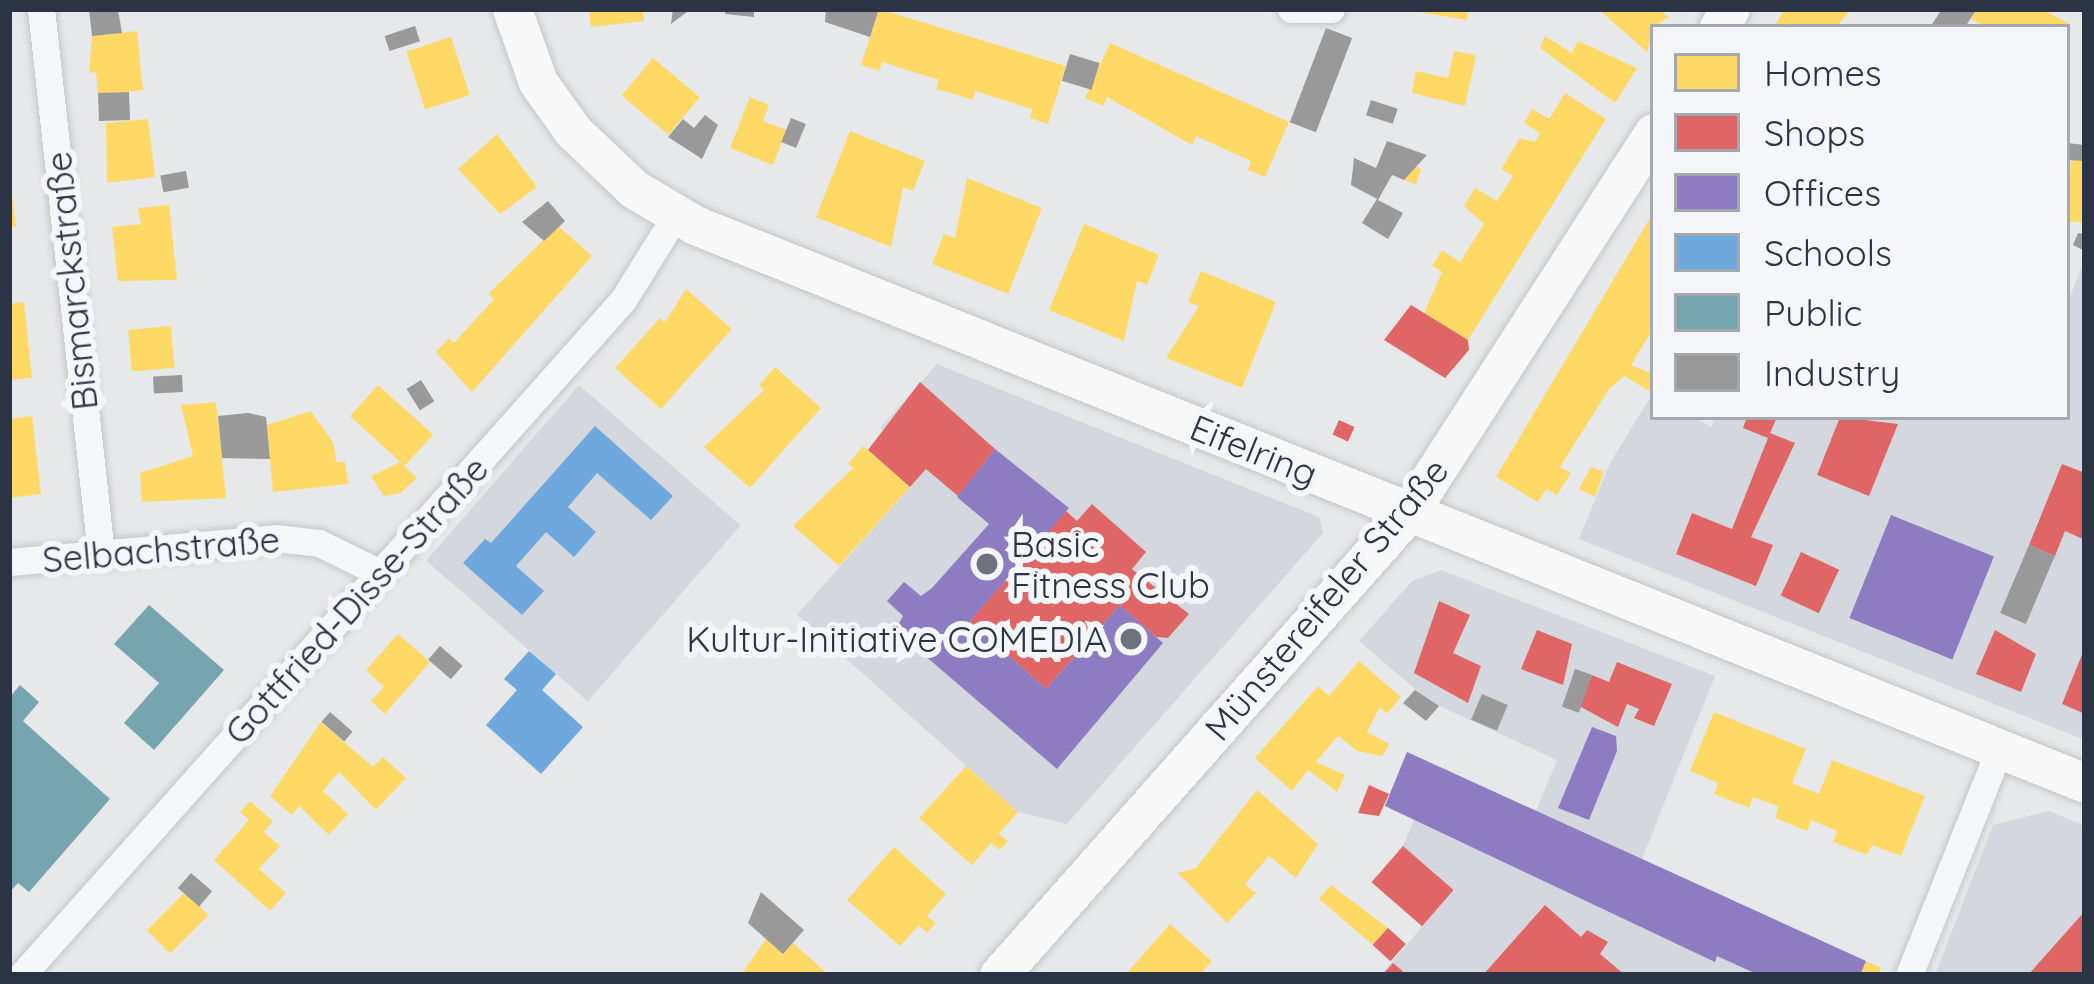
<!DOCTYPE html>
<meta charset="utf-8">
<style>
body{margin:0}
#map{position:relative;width:2094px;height:984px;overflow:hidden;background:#e6e8ea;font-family:Quicksand,sans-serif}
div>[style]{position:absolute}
.built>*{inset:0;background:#d4d7dd;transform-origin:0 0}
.homes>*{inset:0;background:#ffd966;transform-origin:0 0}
.shops>*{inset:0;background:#e06666;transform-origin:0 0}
.offices>*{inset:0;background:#8e7cc3;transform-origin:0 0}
.schools>*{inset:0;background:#6fa8dc}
.public>*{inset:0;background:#76a5af}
.industry>*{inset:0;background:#999;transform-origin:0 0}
.roads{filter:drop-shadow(0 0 3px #c4c6c8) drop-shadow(0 0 3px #c4c6c8)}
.street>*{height:27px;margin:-13.5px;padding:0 13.5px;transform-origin:13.5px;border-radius:13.5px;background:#f5f6f7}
.secondary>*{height:39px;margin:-19.5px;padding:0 19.5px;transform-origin:19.5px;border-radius:19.5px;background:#f8f8f8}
.dots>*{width:33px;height:33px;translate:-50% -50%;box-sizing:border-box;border:6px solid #f4f6f9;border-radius:50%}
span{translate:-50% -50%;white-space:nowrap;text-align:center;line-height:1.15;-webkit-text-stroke:12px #f4f6f9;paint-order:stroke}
.street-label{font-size:36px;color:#2b3445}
.poi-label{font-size:36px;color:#2b3445}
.left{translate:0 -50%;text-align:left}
.right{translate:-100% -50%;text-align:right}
.frame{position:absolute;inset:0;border:12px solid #2b3445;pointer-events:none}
.legend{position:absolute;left:1650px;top:24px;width:420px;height:396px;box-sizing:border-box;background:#f4f6f9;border:3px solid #a4a8b1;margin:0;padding:15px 21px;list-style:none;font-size:36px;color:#2b3445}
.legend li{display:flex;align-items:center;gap:24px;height:60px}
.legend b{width:60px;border:3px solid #a4a8b1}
</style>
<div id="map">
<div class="built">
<div style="clip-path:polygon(2085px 259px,2085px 740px,1579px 539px,1610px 463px,1653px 393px,1653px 417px,1694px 417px,1711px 427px,1716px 417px,2067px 417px,2067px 304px)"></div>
<div style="clip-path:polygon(937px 364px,1319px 517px,1323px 533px,1067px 824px,1018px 812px,797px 615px,926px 469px,880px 428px)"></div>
<div style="left:579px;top:385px;width:214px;height:233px;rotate:41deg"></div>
<div style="clip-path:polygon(1441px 570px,1715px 676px,1642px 859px,1881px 968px,1878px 975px,1381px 975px,1453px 890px,1403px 846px,1414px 820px,1385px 805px,1407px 752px,1536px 811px,1557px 760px,1429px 701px,1359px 641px,1412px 581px)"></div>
<div style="clip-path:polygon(2049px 811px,2085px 826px,2085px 975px,1935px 975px,1993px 825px)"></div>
</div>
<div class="homes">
<div style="clip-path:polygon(589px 9px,643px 9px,644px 21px,591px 27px)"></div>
<div style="clip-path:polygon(879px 9px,1066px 66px,1048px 124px,1030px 118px,1032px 109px,975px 91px,973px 100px,954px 94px,936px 89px,939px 80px,882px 62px,879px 71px,861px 65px)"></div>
<div style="clip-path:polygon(1400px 9px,1468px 9px,1467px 20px)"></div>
<div style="clip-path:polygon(1598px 9px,1657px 9px,1669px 17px,1653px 27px,1647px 52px)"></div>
<div style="clip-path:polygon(1785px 9px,1852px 9px,1836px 27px,1774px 27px)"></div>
<div style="clip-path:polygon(1978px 9px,2042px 9px,2070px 24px,1985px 27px,1971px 19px)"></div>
<div style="clip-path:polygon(137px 31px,143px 90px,98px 95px,96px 72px,89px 73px,92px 36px)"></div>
<div style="clip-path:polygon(1545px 36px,1572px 53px,1578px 41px,1637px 68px,1615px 103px,1540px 48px)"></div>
<div style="left:451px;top:37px;width:61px;height:47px;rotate:72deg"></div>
<div style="clip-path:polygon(1110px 43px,1289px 122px,1265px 177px,1248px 170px,1251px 161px,1196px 136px,1192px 145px,1107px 97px,1103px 106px,1085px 98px)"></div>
<div style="clip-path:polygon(1454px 51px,1476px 55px,1465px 106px,1412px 93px,1416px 71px,1448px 78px)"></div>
<div style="left:653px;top:58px;width:61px;height:49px;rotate:40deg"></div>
<div style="clip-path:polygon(1565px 93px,1606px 119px,1468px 340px,1424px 313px,1442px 272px,1432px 266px,1442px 250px,1460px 262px,1484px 224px,1464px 206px,1475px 188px,1497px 201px,1513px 176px,1501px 169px,1520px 138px,1535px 142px,1540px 133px,1524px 123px,1532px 109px,1549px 119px)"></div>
<div style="clip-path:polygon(750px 97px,769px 105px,763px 121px,787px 130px,773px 165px,730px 148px)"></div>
<div style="clip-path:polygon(148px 119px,155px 177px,107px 183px,106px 123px)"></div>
<div style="clip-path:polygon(850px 131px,925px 161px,913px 191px,903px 187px,891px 247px,816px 217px)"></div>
<div style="clip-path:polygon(497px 134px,537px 187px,500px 214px,458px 169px)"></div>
<div style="clip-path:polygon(2071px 160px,2085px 161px,2085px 223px,2067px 221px)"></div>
<div style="left:1410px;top:165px;width:12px;height:16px;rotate:20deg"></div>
<div style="clip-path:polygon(967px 178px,1042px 208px,1008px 294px,932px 264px,944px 234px,955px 238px)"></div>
<div style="clip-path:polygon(9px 196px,12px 196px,16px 227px,9px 227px)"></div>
<div style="clip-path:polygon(169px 205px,177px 280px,118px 281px,112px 227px,141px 224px,138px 208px)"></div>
<div style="clip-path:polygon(1653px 213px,1653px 329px,1631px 365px,1653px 374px,1653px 385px,1649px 391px,1624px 376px,1609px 389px,1560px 467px,1571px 473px,1557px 495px,1546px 489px,1538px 502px,1496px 477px)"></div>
<div style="clip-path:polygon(1084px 224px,1159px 255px,1147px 285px,1137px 281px,1124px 341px,1049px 310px)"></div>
<div style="clip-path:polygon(558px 226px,592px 256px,472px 392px,436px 352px,449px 338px,454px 343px,494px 299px,488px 294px)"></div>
<div style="clip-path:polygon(1201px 271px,1276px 302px,1242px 388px,1166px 358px,1199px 306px,1188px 302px)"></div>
<div style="clip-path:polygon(686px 289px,732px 329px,661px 409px,615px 368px,660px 318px,665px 322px)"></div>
<div style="clip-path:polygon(24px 302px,32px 378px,9px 380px,9px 304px)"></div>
<div style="left:171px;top:326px;width:42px;height:43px;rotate:85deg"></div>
<div style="clip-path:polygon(775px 367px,821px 408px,750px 488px,704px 447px,764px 390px,759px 385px)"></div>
<div style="left:378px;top:385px;width:74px;height:42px;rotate:42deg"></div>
<div style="clip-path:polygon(216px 402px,226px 498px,142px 502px,140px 473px,193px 456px,181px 405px)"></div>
<div style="clip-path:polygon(311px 411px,334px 444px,336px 462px,345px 462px,348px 484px,273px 492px,267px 425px)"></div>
<div style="clip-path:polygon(32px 416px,41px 494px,9px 498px,9px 419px)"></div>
<div style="clip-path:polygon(863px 446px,910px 487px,839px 566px,793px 526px,853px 468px,848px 464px)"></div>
<div style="clip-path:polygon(400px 462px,417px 478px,401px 493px,384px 496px,371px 476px)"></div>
<div style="clip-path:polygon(1591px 467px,1604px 472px,1595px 497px,1579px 489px)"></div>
<div style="clip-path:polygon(398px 634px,430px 662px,385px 714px,371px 701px,384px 687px,366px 670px)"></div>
<div style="clip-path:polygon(1359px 661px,1401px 697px,1387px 714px,1380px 707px,1367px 732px,1389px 744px,1383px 756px,1357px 751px,1338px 736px,1316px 762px,1345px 775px,1337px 792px,1308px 770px,1292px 791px,1255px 758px,1318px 686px,1329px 696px)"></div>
<div style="clip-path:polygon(1714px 712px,1806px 749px,1792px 783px,1819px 794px,1832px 760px,1925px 796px,1901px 856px,1872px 845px,1867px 855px,1833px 842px,1837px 831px,1811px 820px,1807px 831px,1775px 818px,1779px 807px,1753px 797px,1749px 808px,1714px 794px,1718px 783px,1690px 771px)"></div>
<div style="clip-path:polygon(321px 722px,373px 767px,383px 757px,406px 778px,376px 810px,339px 772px,323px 791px,348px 814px,329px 835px,299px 806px,292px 815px,270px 796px)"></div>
<div style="clip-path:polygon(966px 766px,1018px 812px,999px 834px,1008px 841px,1000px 850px,991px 843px,972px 865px,919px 818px)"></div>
<div style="clip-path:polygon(1257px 790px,1318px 844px,1296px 878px,1269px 856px,1245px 884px,1256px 893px,1227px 923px,1178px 873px,1196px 868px)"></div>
<div style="clip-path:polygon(250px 801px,273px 821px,264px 832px,280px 846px,259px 869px,286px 893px,270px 911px,214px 860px,249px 820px,240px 812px)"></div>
<div style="clip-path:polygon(894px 847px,946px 894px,927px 916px,936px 923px,927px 933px,919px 925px,900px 946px,847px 900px)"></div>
<div style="clip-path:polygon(1331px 885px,1388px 928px,1373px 945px,1319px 899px)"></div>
<div style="left:185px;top:892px;width:33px;height:54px;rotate:45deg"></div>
<div style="clip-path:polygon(1170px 924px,1212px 961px,1200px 975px,1125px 975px)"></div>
<div style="clip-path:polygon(766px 939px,783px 954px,793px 943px,829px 975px,741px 975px)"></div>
<div style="clip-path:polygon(1866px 961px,1881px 968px,1878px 975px,1860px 975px)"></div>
</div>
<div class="shops">
<div style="clip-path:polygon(1411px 305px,1468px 340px,1469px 350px,1445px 378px,1384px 340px)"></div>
<div style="clip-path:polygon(920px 382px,995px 449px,958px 496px,926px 469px,910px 487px,868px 450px)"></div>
<div style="clip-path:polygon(1747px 417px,1777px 417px,1770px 433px,1795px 443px,1751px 537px,1773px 545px,1756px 586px,1676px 554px,1692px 513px,1732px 529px,1768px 438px,1743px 428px)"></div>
<div style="clip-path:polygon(1840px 417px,1898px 424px,1869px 496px,1817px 475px)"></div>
<div style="left:1339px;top:420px;width:17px;height:16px;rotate:24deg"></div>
<div style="clip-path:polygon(2062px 464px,2085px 473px,2085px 540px,2065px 531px,2055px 556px,2029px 545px)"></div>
<div style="clip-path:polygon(1092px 504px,1146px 552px,1132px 569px,1189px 614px,1168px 638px,1156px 637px,1120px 605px,1046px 689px,970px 621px,1066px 511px,1077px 521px)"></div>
<div style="left:1801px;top:552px;width:42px;height:48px;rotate:25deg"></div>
<div style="clip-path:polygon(1439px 601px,1470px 615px,1453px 653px,1481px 666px,1468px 703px,1414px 673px)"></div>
<div style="clip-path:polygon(1537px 630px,1572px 644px,1563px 685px,1521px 669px)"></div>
<div style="clip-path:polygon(1995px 630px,2036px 654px,2021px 692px,1976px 674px)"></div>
<div style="clip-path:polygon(2085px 647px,2085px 714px,2062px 704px)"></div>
<div style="clip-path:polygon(1617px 662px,1672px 684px,1654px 726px,1634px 718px,1639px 709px,1627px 704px,1618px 727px,1579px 706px,1592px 675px,1609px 682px)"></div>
<div style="clip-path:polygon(1369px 785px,1389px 794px,1379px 816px,1358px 813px)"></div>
<div style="left:1403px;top:846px;width:67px;height:48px;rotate:41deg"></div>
<div style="clip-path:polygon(1545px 905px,1581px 937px,1587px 930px,1608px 942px,1600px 954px,1625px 975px,1483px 975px)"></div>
<div style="clip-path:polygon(2085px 911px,2085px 975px,2028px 975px)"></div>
<div style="left:1388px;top:928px;width:24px;height:23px;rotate:42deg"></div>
<div style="clip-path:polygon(1393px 963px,1407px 975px,1382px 975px)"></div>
</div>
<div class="offices">
<div style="clip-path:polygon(995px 449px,1069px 508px,970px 621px,1046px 689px,1120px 605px,1163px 643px,1057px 769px,895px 630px,903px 616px,887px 601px,904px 582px,921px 596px,932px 588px,989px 524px,957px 497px)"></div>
<div style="left:1891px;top:515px;width:111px;height:111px;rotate:22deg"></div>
<div style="clip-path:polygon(1592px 727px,1616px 736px,1617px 751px,1589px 820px,1558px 808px)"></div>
<div style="clip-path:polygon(1407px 752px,1866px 961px,1860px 975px,1759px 975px,1717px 956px,1715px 962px,1385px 806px)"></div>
</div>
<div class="schools">
<div style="clip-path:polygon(595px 426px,673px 496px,651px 520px,597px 473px,568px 507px,596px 532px,574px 557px,546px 532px,516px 566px,544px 591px,522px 615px,463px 563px,485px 539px,491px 543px)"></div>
<div style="clip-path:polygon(529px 651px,556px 674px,542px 690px,583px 727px,541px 774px,486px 725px,517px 690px,504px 679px)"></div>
</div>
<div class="public">
<div style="clip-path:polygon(149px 605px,224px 670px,154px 750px,124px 723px,159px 683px,114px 644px)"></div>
<div style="clip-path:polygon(20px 685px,39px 702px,23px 721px,110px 799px,29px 892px,18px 883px,9px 893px,9px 698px)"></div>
</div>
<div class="industry">
<div style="clip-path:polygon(89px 9px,118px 9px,122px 33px,92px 36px)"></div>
<div style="clip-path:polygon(673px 9px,691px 9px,671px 24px)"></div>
<div style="clip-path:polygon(725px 9px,754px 9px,754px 17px,725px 14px)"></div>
<div style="clip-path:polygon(826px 9px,879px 9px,870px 37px,825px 22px)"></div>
<div style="clip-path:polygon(1942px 9px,1977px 9px,1965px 27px,1930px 27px)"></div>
<div style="left:415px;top:26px;width:16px;height:32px;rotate:72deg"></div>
<div style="left:1326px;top:28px;width:28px;height:101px;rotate:21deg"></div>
<div style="left:1070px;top:54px;width:31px;height:28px;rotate:17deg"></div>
<div style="left:129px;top:92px;width:28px;height:31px;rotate:88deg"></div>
<div style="left:1371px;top:100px;width:28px;height:16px;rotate:18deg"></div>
<div style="clip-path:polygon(705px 115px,718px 125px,702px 159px,668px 137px,683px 119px,694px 128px)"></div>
<div style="left:791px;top:118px;width:16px;height:26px;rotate:22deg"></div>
<div style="clip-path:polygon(1387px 141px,1427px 155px,1404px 180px,1392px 175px,1378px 200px,1403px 213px,1388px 239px,1362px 223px,1377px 199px,1351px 185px,1354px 158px,1376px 168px)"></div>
<div style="clip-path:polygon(2067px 143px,2085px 145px,2085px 161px,2067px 160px)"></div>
<div style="left:186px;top:171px;width:17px;height:26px;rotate:80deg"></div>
<div style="clip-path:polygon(548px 201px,565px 221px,544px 241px,522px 222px)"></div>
<div style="clip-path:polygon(2078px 233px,2085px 234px,2085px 251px,2073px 245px)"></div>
<div style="left:182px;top:375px;width:17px;height:29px;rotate:87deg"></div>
<div style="left:421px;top:380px;width:25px;height:17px;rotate:58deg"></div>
<div style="clip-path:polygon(248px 413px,266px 417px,270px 459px,222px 458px,218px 416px)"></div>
<div style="left:2029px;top:545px;width:28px;height:74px;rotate:23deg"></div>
<div style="left:440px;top:646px;width:30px;height:18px;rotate:41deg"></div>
<div style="left:1575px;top:669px;width:18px;height:40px;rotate:19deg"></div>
<div style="clip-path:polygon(1415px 690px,1439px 706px,1426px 721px,1403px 703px)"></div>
<div style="left:1482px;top:694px;width:28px;height:28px;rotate:23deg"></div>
<div style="left:330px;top:712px;width:30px;height:13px;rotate:41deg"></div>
<div style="left:191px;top:873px;width:28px;height:20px;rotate:41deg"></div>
<div style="clip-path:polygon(761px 892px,804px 930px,783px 954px,748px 923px)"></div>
</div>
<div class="roads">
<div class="street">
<div style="left:41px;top:9px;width:547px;rotate:83.71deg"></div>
<div style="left:1291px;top:9px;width:40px"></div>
<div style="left:9px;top:562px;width:268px;rotate:-5.1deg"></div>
<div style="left:276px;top:538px;width:43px;rotate:6.6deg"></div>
<div style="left:319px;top:543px;width:66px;rotate:26.2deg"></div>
<div style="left:22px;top:975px;width:904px;rotate:-48.32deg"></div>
<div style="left:623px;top:300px;width:100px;rotate:-58.1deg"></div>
<div style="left:1909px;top:975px;width:242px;rotate:-68.2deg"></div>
</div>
<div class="secondary">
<div style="left:512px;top:9px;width:77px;rotate:70.4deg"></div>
<div style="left:538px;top:82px;width:60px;rotate:54.5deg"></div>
<div style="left:573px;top:131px;width:84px;rotate:43.6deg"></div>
<div style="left:634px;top:189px;width:71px;rotate:30.5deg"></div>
<div style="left:695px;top:225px;width:1498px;rotate:21.87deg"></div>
<div style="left:1719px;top:27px;width:21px;rotate:-59deg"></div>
<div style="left:999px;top:975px;width:618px;rotate:-48.47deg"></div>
<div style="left:1409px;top:512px;width:451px;rotate:-57.2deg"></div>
</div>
</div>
<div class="dots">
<div style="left:987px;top:564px;background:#6c737f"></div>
<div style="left:1131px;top:639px;background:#6c737f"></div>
</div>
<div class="street-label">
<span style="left:71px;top:281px;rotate:-96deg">Bismarckstraße</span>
<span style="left:1254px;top:450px;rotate:22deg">Eifelring</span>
<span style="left:161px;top:549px;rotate:-5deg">Selbachstraße</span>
<span style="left:1326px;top:599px;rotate:-50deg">Münstereifeler Straße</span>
<span style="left:356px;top:600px;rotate:-48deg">Gottfried-Disse-Straße</span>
</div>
<div class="poi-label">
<span class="left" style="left:1011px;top:564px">Basic<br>Fitness Club</span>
<span class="right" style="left:1107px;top:639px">Kultur-Initiative COMEDIA</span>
</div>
<div class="frame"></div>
<ul class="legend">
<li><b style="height:33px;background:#ffd966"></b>Homes</li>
<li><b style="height:33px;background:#e06666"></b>Shops</li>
<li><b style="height:33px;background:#8e7cc3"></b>Offices</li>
<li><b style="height:33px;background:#6fa8dc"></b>Schools</li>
<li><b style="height:33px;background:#76a5af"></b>Public</li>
<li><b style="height:33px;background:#999"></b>Industry</li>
</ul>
</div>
